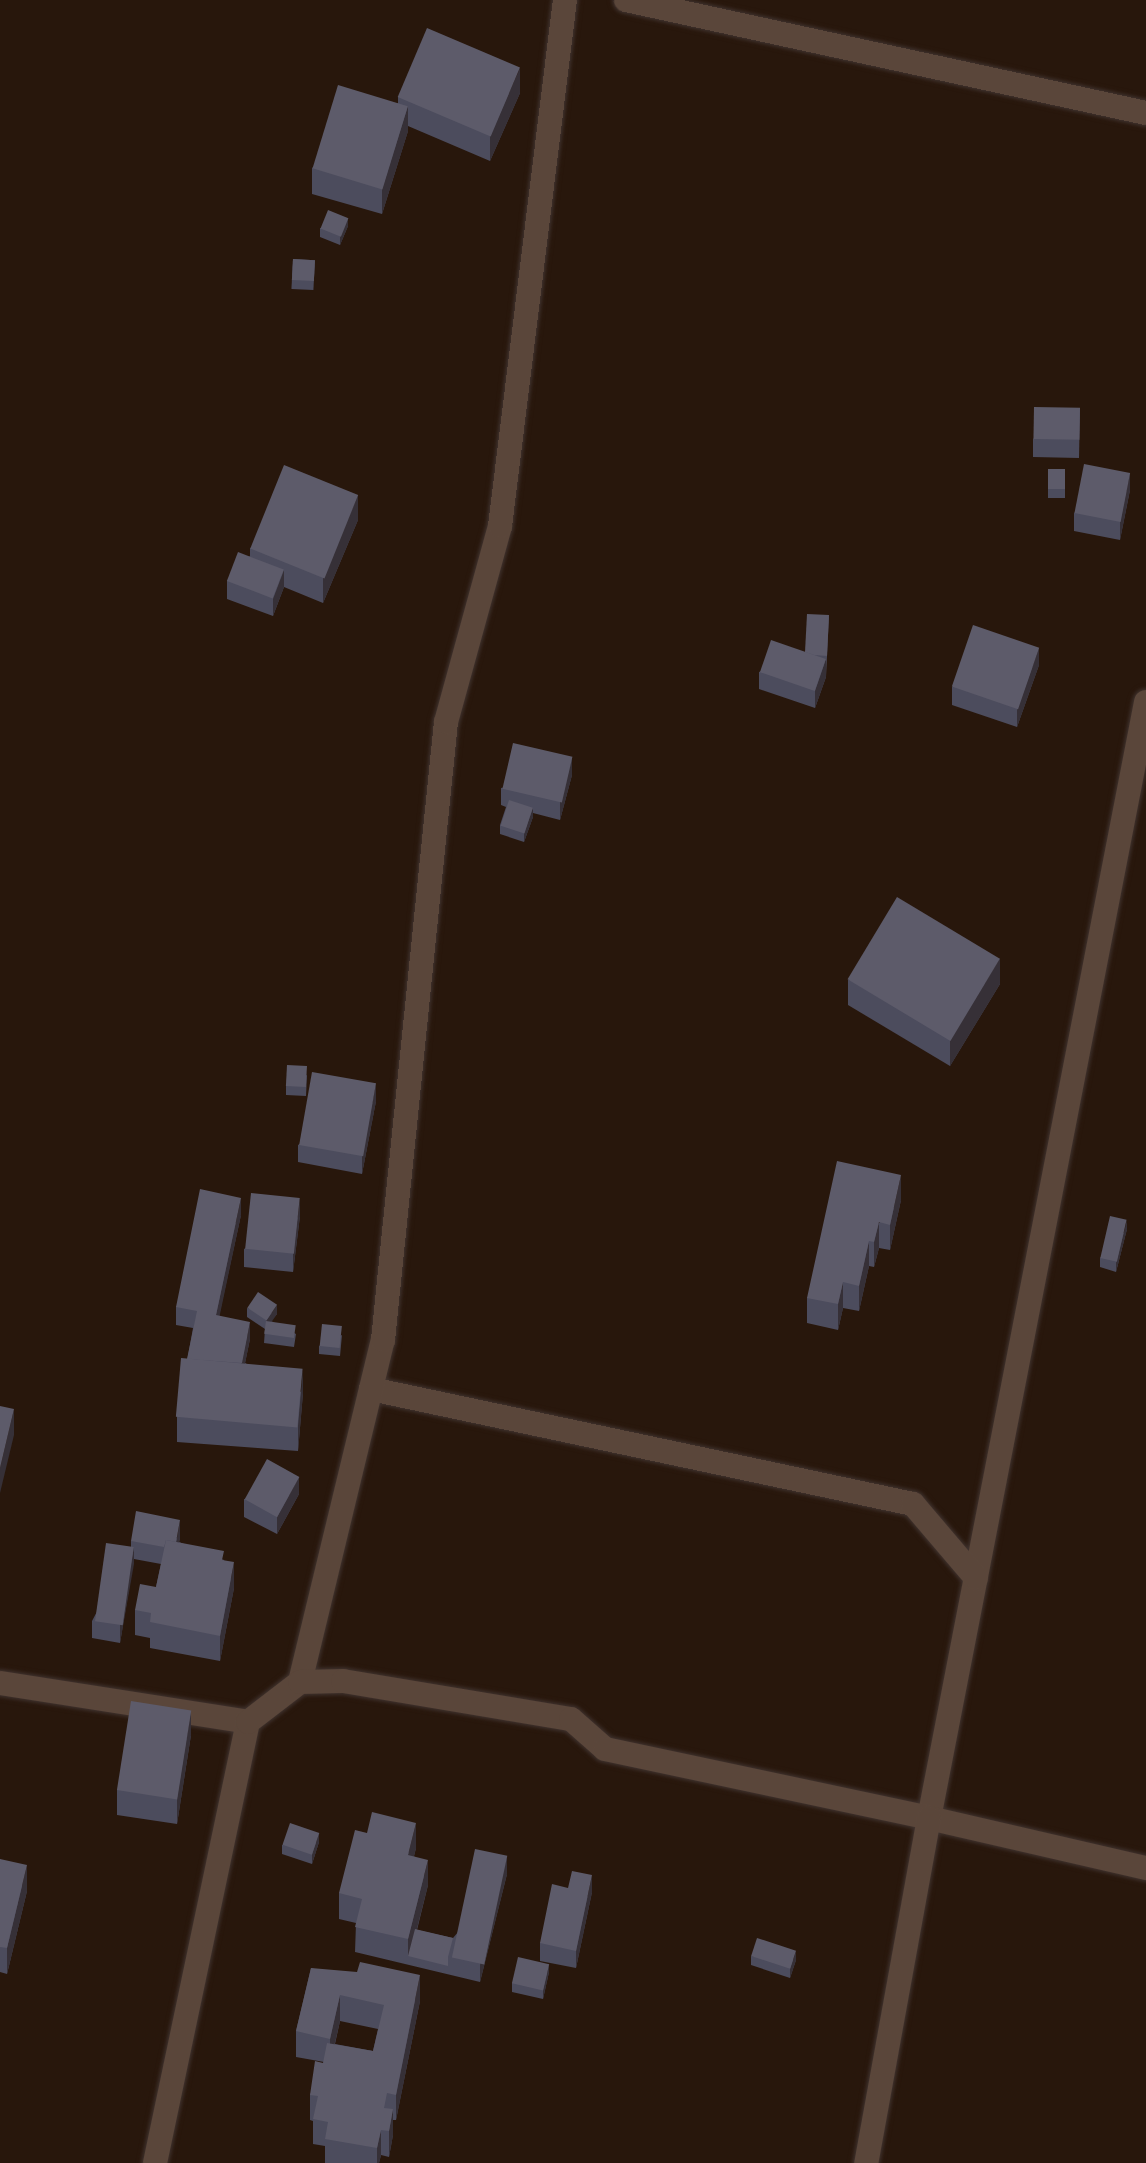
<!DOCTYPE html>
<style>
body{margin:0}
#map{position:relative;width:1146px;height:2163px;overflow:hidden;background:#28170c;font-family:Inter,sans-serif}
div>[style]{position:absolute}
.roads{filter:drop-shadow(0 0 2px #40332f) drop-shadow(0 0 2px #40332f)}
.street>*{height:24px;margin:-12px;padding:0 12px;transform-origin:12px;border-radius:12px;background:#5a463a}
.wall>*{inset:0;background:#4c4c5d;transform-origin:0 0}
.shaded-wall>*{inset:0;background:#363037}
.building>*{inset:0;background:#5d5b6a;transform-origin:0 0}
span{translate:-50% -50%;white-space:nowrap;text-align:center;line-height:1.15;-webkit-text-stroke:6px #0c0503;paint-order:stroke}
</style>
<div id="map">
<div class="roads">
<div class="street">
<div style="left:626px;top:0;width:532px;rotate:12.26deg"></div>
<div style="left:1146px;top:702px;width:1137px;rotate:101deg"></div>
<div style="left:929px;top:1818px;width:223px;rotate:13deg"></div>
<div style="left:371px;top:1389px;width:554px;rotate:11.98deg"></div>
<div style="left:913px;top:1504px;width:97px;rotate:49.6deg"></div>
<div style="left:300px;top:1682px;width:352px;rotate:-76.4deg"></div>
<div style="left:383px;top:1340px;width:621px;rotate:-84.18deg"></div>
<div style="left:446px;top:722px;width:203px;rotate:-74.6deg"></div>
<div style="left:500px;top:526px;width:530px;rotate:-82.96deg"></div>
<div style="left:0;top:1683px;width:251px;rotate:8.9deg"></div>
<div style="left:155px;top:2163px;width:451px;rotate:-78.1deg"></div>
<div style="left:248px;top:1722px;width:66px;rotate:-37.6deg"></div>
<div style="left:300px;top:1682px;width:43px;rotate:-1.3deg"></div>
<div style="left:343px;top:1681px;width:231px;rotate:9.5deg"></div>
<div style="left:571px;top:1719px;width:45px;rotate:41.4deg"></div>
<div style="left:605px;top:1749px;width:331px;rotate:12deg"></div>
<div style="left:929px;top:1818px;width:351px;rotate:100.3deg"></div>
</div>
</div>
<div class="wall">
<div style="clip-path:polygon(520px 93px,490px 161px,408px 126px,408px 131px,382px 214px,312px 194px,312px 168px,398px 103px,398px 97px)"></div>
<div style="clip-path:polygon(348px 226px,340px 245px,320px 237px,320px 228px)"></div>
<div style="left:293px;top:259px;width:22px;height:30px;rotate:3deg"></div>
<div style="clip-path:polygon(1080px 408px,1079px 458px,1033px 457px,1033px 439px)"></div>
<div style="left:1048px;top:469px;width:17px;height:29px"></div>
<div style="clip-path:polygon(1130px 490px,1120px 540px,1074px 531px,1074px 513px)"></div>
<div style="clip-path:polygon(358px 520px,323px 603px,284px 587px,273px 616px,227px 599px,227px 581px,250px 556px,250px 548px)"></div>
<div style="clip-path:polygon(829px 615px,826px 677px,815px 708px,759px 689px,759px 672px,805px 652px)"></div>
<div style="clip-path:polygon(1039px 665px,1017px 727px,952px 705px,952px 687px)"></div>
<div style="clip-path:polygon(572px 775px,560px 820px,533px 813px,533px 817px,524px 842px,500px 834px,500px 825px,506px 807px,501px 805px,501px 788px)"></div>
<div style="clip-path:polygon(848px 980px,1000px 984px,950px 1066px,848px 1005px)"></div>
<div style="clip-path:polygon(307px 1075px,306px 1096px,286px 1095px,286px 1086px)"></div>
<div style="clip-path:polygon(376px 1101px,362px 1174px,298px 1162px,298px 1145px)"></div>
<div style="clip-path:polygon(901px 1200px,890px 1250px,879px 1248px,874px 1267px,869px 1266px,859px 1311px,843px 1308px,838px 1330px,807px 1323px,807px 1298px)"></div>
<div style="clip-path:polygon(241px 1215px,219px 1316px,250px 1339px,245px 1363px,303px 1393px,298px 1451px,177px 1442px,177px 1417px,193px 1328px,176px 1325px,176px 1307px)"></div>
<div style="clip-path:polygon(300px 1216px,293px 1272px,244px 1267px,244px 1249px)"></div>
<div style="clip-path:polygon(1127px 1229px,1116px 1272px,1100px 1267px,1100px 1258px)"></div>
<div style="clip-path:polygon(247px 1308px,277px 1314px,271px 1321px,296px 1334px,294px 1347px,264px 1343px,265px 1329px,247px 1317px)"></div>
<div style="clip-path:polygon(342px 1335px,340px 1356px,319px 1354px,319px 1346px)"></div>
<div style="clip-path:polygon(299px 1494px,277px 1534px,244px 1517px,244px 1499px)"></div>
<div style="clip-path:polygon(180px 1538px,179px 1542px,224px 1560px,234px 1588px,220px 1661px,150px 1648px,150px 1638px,135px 1635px,135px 1610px,156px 1587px,161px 1564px,134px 1559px,120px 1643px,92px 1638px,92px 1621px,131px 1547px,131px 1541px)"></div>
<div style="clip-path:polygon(191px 1735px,177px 1824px,117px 1815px,117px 1790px)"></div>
<div style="clip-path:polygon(319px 1842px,312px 1864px,282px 1854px,282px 1845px)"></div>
<div style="clip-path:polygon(416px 1848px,414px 1856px,428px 1885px,417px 1930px,453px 1938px,507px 1874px,480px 1982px,355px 1952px,356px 1923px,339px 1919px,339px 1893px)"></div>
<div style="clip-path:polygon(0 1859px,27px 1891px,7px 1974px,0 1972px)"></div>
<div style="clip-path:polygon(592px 1892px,576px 1968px,540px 1961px,540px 1943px)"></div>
<div style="clip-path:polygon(751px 1956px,796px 1960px,790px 1978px,751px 1965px)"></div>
<div style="clip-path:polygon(evenodd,311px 1968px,420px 2001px,396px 2120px,393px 2120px,393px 2135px,389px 2157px,381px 2155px,379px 2163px,325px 2163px,325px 2146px,313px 2144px,313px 2121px,310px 2120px,310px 2095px,324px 2062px,296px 2057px,296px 2031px,311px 1968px,340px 2021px,378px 2029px,373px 2051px,335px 2044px,340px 2021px)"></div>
<div style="clip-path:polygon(549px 1972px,543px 1999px,512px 1992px,512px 1983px)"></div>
</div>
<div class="shaded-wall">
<div style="clip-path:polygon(520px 68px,520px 93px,490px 161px,490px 136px)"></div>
<div style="clip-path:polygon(408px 106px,408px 131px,382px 214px,382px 189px)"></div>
<div style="clip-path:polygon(348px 218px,348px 226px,340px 245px,340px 236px)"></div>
<div style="clip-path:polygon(1130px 473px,1130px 490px,1120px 540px,1120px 522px)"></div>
<div style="clip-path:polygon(358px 495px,358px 520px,323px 603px,323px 578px)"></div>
<div style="clip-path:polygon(284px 570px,284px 587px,273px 616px,273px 599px)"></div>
<div style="clip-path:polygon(1039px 648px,1039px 665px,1017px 727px,1017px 710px)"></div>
<div style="clip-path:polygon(826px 659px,826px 677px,815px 708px,815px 691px)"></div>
<div style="clip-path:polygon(572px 757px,572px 775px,560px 820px,560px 802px)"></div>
<div style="clip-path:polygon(533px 808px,533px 817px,524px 842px,524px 833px)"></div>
<div style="clip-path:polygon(1000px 958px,1000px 984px,950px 1066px,950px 1040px)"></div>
<div style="clip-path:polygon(376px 1083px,376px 1101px,362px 1174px,362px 1157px)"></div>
<div style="clip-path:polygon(901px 1175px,901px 1200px,890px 1250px,890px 1225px)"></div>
<div style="clip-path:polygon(241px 1198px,241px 1215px,216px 1333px,216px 1315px)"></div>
<div style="clip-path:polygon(300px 1198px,300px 1216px,293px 1272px,293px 1254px)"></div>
<div style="clip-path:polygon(1127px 1220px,1127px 1229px,1116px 1272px,1116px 1263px)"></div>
<div style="clip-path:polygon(879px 1222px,879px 1248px,874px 1267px,874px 1242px)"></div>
<div style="clip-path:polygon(869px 1241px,869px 1266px,859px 1311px,859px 1286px)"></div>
<div style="clip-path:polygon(843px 1282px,843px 1308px,838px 1330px,838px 1304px)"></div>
<div style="clip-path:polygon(277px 1305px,277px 1314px,266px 1330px,266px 1321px)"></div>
<div style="clip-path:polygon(250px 1322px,250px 1339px,240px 1388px,240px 1370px)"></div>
<div style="clip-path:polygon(303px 1368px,303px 1393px,298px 1451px,298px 1426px)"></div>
<div style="clip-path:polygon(14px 1409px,14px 1435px,0 1493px,0 1468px)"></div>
<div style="clip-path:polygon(299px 1477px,299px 1494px,277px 1534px,277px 1517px)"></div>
<div style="clip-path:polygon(180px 1520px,180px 1538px,175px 1567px,175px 1549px)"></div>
<div style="clip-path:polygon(134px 1547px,134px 1564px,120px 1643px,120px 1625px)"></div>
<div style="clip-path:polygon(234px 1562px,234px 1588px,220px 1661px,220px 1636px)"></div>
<div style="clip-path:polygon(191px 1710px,191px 1735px,177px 1824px,177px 1798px)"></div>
<div style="clip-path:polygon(416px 1823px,416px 1848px,408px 1880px,408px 1855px)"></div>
<div style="clip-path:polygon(319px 1833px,319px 1842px,312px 1864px,312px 1855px)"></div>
<div style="clip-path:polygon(507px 1856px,507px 1874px,480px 1982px,480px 1965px)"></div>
<div style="clip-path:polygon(428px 1860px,428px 1885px,410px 1956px,408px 1956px,408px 1939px)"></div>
<div style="clip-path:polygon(27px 1865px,27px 1891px,7px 1974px,7px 1948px)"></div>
<div style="clip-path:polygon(592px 1875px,592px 1892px,576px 1968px,576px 1951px)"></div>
<div style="clip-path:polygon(796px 1951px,796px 1960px,790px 1978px,790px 1969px)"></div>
<div style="clip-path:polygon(549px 1964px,549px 1972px,543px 1999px,543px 1990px)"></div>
<div style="clip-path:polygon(420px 1975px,420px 2001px,396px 2120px,396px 2095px)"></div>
<div style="clip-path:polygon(340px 1995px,340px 2021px,330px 2064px,330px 2039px)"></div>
<div style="clip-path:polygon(393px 2109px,393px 2135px,389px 2157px,389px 2131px)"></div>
<div style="clip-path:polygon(381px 2130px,381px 2155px,379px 2163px,377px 2163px,377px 2148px)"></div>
</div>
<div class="building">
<div style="left:427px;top:28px;width:101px;height:75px;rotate:23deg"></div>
<div style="left:338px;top:85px;width:73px;height:87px;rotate:17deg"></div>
<div style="left:328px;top:210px;width:22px;height:20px;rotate:22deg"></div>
<div style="left:293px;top:259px;width:22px;height:21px;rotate:3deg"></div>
<div style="left:1034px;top:407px;width:46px;height:32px;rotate:1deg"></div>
<div style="left:1084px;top:464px;width:47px;height:50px;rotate:11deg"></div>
<div style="left:284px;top:465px;width:80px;height:90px;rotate:22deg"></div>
<div style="left:1048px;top:469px;width:17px;height:20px"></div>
<div style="left:238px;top:552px;width:49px;height:31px;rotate:21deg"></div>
<div style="clip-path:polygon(807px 614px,829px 615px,827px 656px,814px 655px,805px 652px)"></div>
<div style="left:973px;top:625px;width:70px;height:65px;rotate:19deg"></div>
<div style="left:771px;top:640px;width:58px;height:34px;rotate:19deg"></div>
<div style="left:513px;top:743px;width:61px;height:47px;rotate:13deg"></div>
<div style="left:509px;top:800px;width:25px;height:27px;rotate:18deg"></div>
<div style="left:897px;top:897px;width:120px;height:96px;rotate:31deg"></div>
<div style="left:287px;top:1065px;width:20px;height:21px;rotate:3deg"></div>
<div style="left:312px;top:1072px;width:65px;height:74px;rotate:10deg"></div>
<div style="clip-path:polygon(837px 1161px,901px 1175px,890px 1225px,879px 1222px,874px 1242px,869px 1241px,859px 1286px,843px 1282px,838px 1304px,807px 1298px)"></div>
<div style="clip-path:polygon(200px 1189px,241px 1198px,216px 1315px,250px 1322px,242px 1363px,187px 1359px,197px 1311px,176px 1307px)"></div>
<div style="left:251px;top:1193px;width:49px;height:56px;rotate:6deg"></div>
<div style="left:1110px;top:1216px;width:17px;height:43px;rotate:13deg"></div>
<div style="left:258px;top:1292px;width:23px;height:19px;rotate:34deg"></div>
<div style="left:266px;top:1321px;width:30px;height:13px;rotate:8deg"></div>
<div style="left:322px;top:1324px;width:20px;height:22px;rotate:6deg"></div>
<div style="left:181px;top:1358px;width:122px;height:59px;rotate:5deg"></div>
<div style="clip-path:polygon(0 1406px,14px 1409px,0 1468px)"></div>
<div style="left:267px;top:1459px;width:37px;height:46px;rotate:29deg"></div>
<div style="clip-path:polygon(136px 1511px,180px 1520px,176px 1542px,166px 1540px,164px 1547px,131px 1541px)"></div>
<div style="clip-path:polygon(166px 1540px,224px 1551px,222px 1560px,234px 1562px,220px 1636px,150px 1622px,151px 1613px,135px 1610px,140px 1584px,156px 1587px)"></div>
<div style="left:106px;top:1543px;width:28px;height:79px;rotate:8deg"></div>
<div style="left:131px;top:1701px;width:61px;height:90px;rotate:9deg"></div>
<div style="clip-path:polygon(372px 1812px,416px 1823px,408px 1855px,428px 1860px,408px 1939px,355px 1927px,362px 1899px,339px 1893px,355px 1830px,367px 1833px)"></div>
<div style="left:290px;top:1823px;width:31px;height:23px;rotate:19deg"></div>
<div style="left:475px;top:1849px;width:33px;height:111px;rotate:12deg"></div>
<div style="clip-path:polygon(0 1859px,27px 1865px,7px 1948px,0 1947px)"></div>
<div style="clip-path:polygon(572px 1871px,592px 1875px,576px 1951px,540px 1943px,552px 1884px,568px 1888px)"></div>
<div style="clip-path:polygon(415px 1929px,453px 1938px,448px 1957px,448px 1966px,408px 1956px)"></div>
<div style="left:757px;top:1938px;width:41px;height:19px;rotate:18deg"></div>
<div style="left:518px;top:1957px;width:32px;height:27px;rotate:13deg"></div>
<div style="clip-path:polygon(360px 1962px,420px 1975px,396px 2095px,387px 2093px,384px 2108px,393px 2109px,389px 2131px,381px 2130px,377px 2148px,325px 2139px,328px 2122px,313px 2119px,318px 2096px,310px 2095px,315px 2061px,323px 2063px,327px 2043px,373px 2051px,384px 2005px,340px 1995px,330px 2039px,296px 2031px,311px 1968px,357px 1972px)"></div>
</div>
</div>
